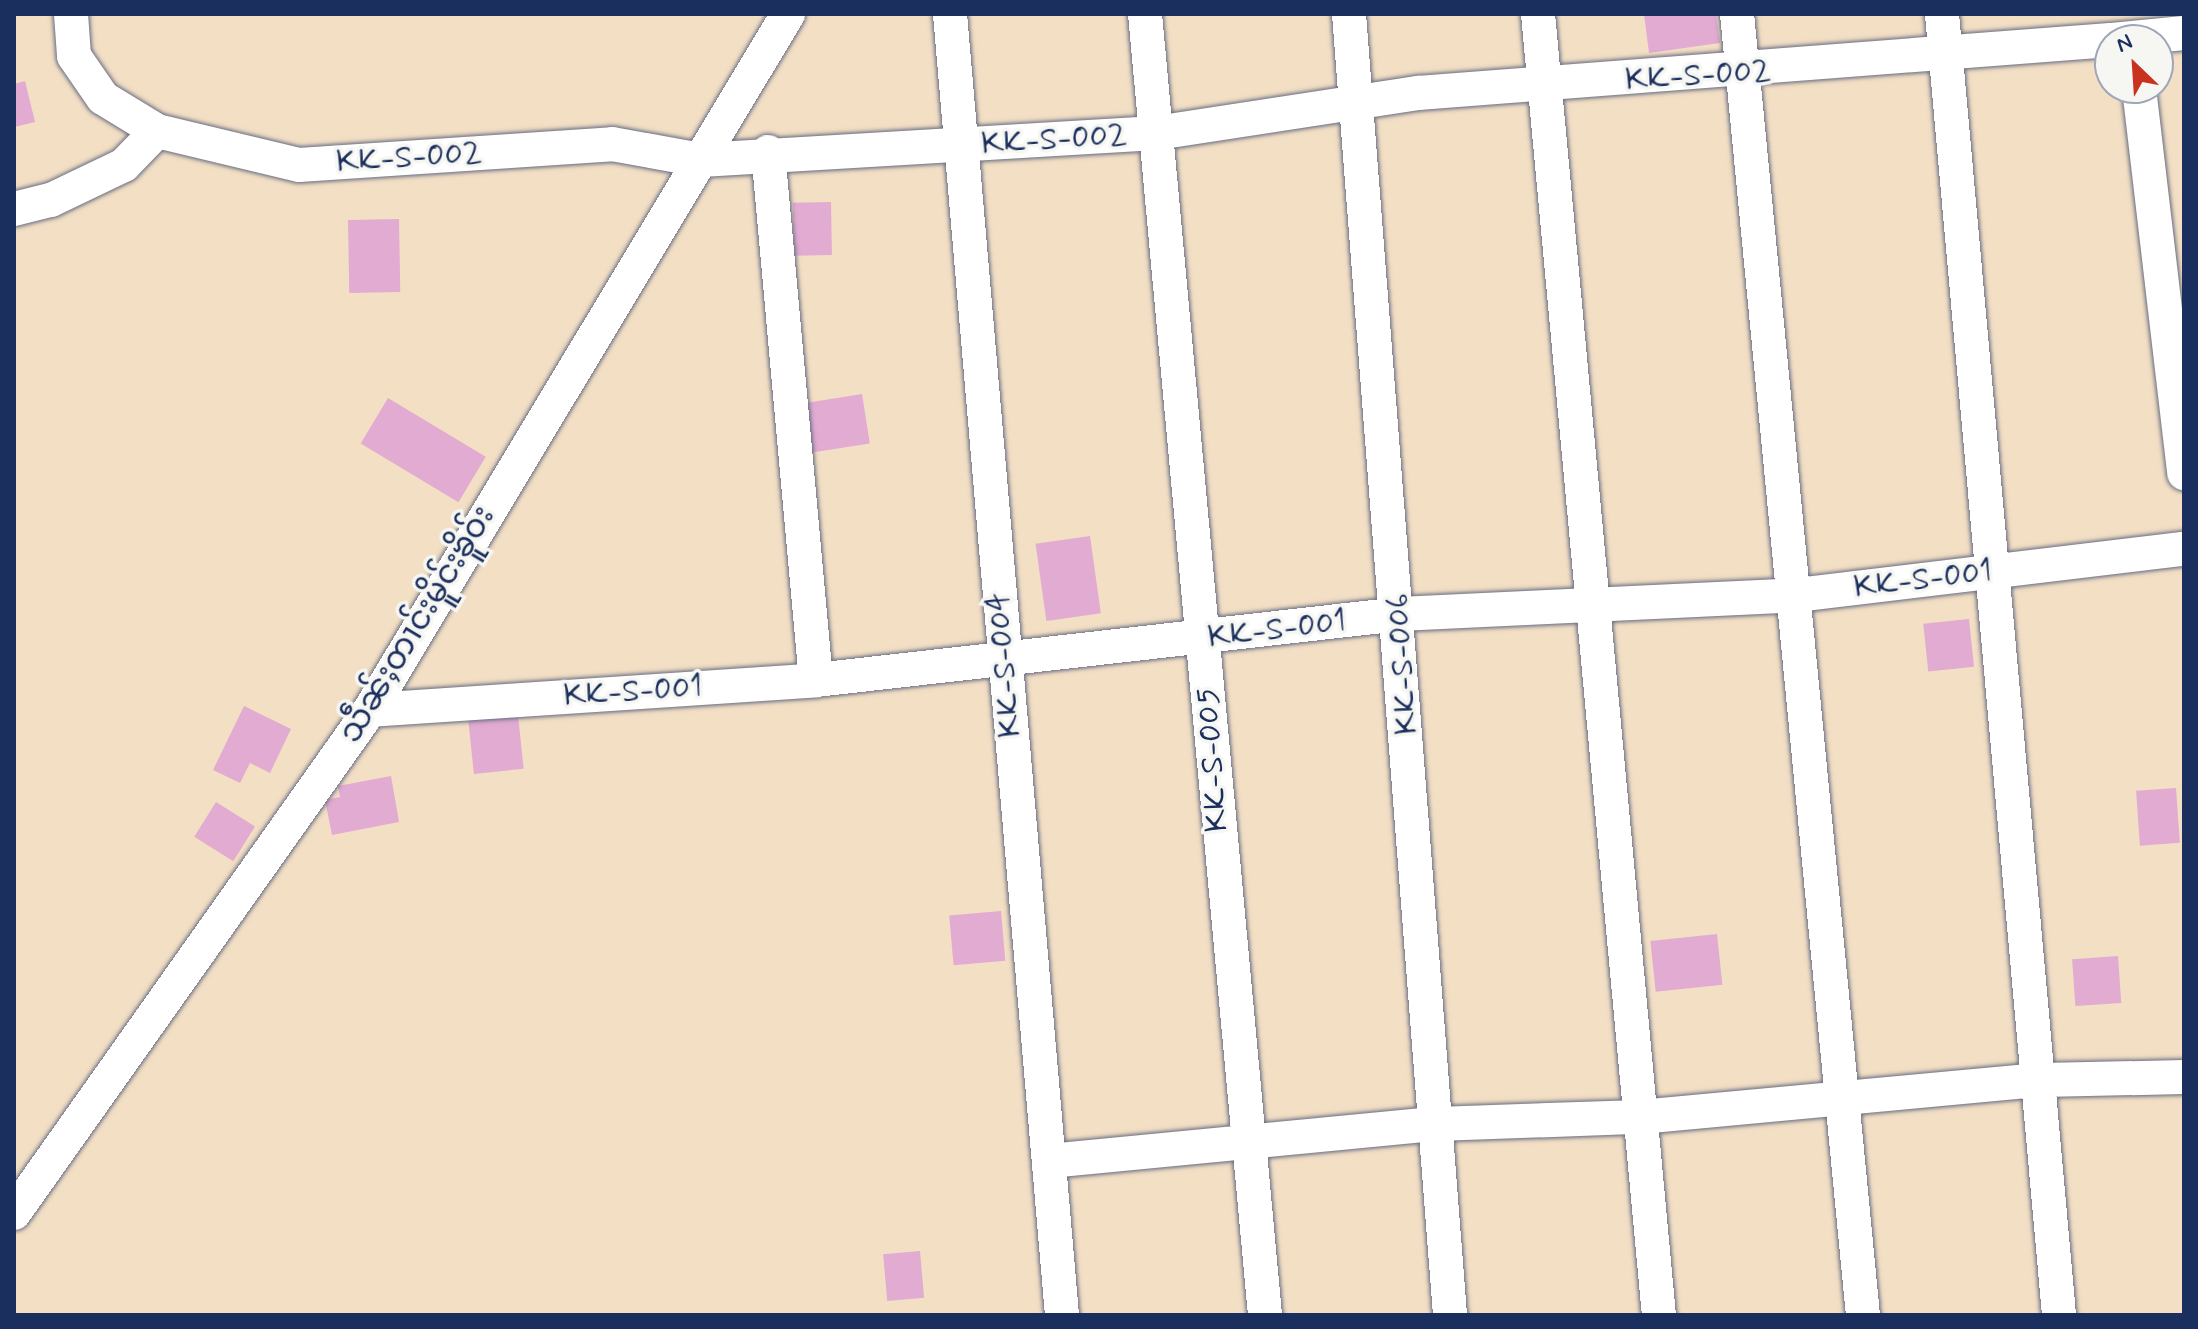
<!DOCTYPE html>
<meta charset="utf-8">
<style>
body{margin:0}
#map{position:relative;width:2198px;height:1329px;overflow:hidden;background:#f3dfc4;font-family:Mynerve,"Noto Sans Myanmar",sans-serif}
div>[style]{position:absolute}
.building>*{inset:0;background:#e2abd2;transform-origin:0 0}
.roads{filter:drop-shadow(0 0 2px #676d82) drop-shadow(0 0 2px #676d82)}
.minor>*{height:34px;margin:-17px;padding:0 17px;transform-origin:17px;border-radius:17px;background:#fff}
span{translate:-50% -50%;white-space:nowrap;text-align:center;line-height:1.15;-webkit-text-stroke:7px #f6f6f2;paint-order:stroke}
.street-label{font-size:32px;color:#1b2f5e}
.frame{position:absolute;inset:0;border:16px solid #1b2f5e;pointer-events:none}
.north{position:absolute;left:2094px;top:24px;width:80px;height:80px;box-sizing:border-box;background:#f6f6f2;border:2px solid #9ea6b7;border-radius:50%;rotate:335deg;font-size:22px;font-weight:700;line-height:32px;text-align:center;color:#1b2f5e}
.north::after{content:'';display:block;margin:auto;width:28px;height:36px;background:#c8321e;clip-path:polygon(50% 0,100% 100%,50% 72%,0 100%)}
</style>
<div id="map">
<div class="building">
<div style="clip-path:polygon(1644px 14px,1716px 14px,1720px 43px,1649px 53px)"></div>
<div style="clip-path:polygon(25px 81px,35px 122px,14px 127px,14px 84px)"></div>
<div style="left:831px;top:202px;width:53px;height:38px;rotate:89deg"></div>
<div style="left:399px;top:219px;width:73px;height:51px;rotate:89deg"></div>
<div style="left:862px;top:394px;width:50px;height:62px;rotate:81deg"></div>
<div style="left:388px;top:398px;width:114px;height:53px;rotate:31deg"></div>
<div style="left:1090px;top:536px;width:78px;height:55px;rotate:82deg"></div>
<div style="left:1969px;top:619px;width:48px;height:46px;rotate:84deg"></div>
<div style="clip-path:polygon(244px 706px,291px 729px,270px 773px,250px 763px,240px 783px,213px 770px)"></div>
<div style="left:518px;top:715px;width:54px;height:50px;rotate:84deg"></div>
<div style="clip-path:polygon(391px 776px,399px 822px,332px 835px,325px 800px,340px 797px,338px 786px)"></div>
<div style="left:2176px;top:788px;width:55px;height:40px;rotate:86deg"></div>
<div style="left:216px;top:802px;width:46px;height:41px;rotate:32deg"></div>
<div style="left:1001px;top:911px;width:50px;height:52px;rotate:85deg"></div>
<div style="left:1717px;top:934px;width:51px;height:67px;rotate:84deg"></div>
<div style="left:2118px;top:956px;width:47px;height:46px;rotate:86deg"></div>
<div style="left:920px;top:1251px;width:47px;height:37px;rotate:85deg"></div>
</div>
<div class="roads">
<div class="minor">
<div style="left:71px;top:14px;width:42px;rotate:85.9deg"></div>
<div style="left:74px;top:56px;width:51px;rotate:55.4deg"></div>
<div style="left:103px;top:98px;width:63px;rotate:31.4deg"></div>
<div style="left:157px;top:131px;width:146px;rotate:13.5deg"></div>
<div style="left:299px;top:165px;width:314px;rotate:-3.8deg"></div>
<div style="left:612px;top:144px;width:90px;rotate:10.2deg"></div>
<div style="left:701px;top:160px;width:456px;rotate:-3.4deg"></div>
<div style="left:1156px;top:133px;width:265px;rotate:-8.7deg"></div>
<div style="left:1418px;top:93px;width:694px;rotate:-4.38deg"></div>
<div style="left:950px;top:14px;width:1306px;rotate:85.08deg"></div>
<div style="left:1145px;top:14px;width:1307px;rotate:84.73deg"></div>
<div style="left:1349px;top:14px;width:1305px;rotate:85.56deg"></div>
<div style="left:1538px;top:14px;width:1307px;rotate:84.69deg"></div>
<div style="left:1737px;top:14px;width:1307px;rotate:84.47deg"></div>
<div style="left:1942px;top:14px;width:1306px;rotate:84.86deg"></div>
<div style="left:2112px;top:40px;width:72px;rotate:-5.6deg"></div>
<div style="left:2139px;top:88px;width:388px;rotate:83.3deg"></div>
<div style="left:768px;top:152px;width:530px;rotate:84.81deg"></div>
<div style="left:14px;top:209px;width:38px;rotate:-14deg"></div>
<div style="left:51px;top:200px;width:81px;rotate:-25.6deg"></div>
<div style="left:124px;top:165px;width:47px;rotate:-45.9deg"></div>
<div style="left:370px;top:710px;width:447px;rotate:-3.8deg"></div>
<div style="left:816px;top:680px;width:588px;rotate:-6.45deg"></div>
<div style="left:1400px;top:614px;width:396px;rotate:-2.7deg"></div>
<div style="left:1796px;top:595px;width:391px;rotate:-6.8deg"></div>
<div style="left:1049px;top:1161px;width:389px;rotate:-5.5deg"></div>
<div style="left:1436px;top:1124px;width:204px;rotate:-2deg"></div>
<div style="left:1640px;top:1117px;width:404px;rotate:-5.3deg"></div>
<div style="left:2042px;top:1080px;width:142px;rotate:-1.2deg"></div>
<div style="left:14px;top:1213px;width:616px;rotate:-54.71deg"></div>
<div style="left:370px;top:710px;width:812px;rotate:-59.01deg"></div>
</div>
</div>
<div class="street-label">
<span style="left:1698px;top:76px;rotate:-4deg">KK-S-002</span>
<span style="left:1054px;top:140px;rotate:-4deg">KK-S-002</span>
<span style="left:409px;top:158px;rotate:-4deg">KK-S-002</span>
<span style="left:1923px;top:580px;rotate:-7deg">KK-S-001</span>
<span style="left:418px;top:625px;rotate:-59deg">သဵၼ်ႈတၢင်းမိူင်းၶိူဝ်း</span>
<span style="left:1277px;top:630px;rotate:-7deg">KK-S-001</span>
<span style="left:1403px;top:664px;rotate:-94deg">KK-S-006</span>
<span style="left:1005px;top:665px;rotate:-95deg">KK-S-004</span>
<span style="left:633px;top:692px;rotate:-4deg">KK-S-001</span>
<span style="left:1213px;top:760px;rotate:-94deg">KK-S-005</span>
</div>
<div class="frame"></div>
<div class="north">N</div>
</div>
